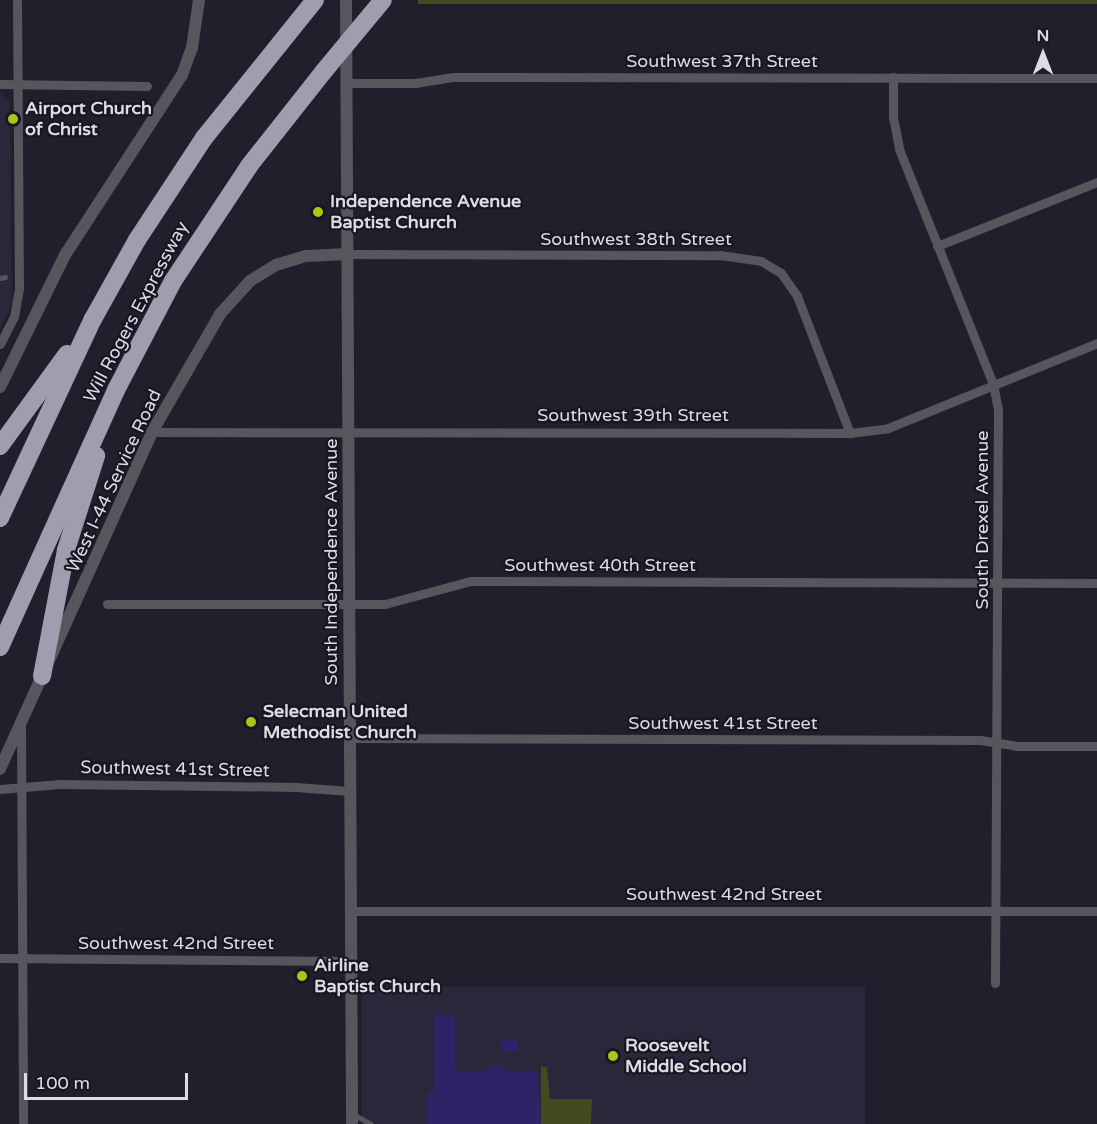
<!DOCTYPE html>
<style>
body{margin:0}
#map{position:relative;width:1097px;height:1124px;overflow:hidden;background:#20202c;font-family:"Varela Round",sans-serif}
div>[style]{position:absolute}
.built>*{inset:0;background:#28283a;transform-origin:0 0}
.green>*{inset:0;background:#424b1d;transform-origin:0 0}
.building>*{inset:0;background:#2f2266;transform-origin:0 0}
.service>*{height:4.5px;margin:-2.25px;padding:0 2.25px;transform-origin:2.25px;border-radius:2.25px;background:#56565c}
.minor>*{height:9px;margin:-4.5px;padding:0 4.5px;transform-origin:4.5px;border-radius:4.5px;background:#56565c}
.tertiary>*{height:12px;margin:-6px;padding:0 6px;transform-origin:6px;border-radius:6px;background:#56565c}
.motorway>*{height:18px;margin:-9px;padding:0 9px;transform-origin:9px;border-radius:9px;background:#9f9eae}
.motorway-bridge>*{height:18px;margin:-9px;padding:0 9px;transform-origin:9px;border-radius:9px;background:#9f9eae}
.dots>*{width:16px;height:16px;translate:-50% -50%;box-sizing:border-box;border:3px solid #171622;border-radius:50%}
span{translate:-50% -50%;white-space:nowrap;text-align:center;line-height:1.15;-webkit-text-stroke:4.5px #171622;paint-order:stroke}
.street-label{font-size:18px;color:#dcdce4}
.poi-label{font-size:18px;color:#dcdce4;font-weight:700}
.left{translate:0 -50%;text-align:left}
.north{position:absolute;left:1013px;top:24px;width:60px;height:60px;-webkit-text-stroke:4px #171622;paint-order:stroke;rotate:0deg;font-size:16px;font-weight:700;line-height:24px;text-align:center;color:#dcdce4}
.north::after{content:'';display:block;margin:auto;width:21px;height:27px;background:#dcdce4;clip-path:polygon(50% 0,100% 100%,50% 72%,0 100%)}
.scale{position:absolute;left:24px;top:1073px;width:164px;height:27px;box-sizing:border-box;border:3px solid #dcdce4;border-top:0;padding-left:8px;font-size:18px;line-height:21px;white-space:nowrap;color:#dcdce4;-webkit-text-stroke:4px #171622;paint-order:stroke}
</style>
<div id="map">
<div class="built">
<div style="clip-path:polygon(0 91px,10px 103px,12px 303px,0 329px)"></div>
<div style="left:362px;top:987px;width:503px;height:137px"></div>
</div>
<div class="green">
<div style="left:418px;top:0;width:679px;height:4px"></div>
<div style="clip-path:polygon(541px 1067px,547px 1067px,550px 1099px,592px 1099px,591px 1124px,541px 1124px)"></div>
</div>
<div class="building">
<div style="clip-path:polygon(434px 1015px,455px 1015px,455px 1071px,488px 1071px,488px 1065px,504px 1065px,504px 1071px,537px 1071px,541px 1124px,428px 1124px,428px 1092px,434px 1092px)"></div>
<div style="left:501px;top:1039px;width:17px;height:13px"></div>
</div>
<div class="service">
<div style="left:0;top:278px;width:5px;rotate:-11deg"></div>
<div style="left:355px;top:1115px;width:18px;rotate:29deg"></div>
</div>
<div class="minor">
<div style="left:893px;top:77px;width:40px;rotate:90deg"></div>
<div style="left:893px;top:117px;width:33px;rotate:79deg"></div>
<div style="left:899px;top:149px;width:253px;rotate:68.2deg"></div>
<div style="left:993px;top:384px;width:26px;rotate:79deg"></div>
<div style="left:998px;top:410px;width:573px;rotate:90.3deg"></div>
<div style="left:347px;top:83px;width:68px"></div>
<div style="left:415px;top:83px;width:39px;rotate:-9deg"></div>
<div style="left:454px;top:77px;width:643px;rotate:0.09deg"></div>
<div style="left:0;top:84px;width:147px;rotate:0.8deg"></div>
<div style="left:937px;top:246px;width:172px;rotate:-21.8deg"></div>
<div style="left:348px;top:254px;width:372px;rotate:0.2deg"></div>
<div style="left:720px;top:255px;width:41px;rotate:8.3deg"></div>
<div style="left:761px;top:261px;width:23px;rotate:31deg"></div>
<div style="left:781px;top:273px;width:28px;rotate:55deg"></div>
<div style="left:797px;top:296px;width:147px;rotate:68.9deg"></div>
<div style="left:0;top:344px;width:30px;rotate:-63deg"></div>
<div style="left:14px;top:317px;width:29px;rotate:-80deg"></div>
<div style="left:19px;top:288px;width:288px;rotate:-90.4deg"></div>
<div style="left:152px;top:432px;width:698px;rotate:0.08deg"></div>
<div style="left:850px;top:433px;width:38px;rotate:-7deg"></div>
<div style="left:888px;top:428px;width:226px;rotate:-22.1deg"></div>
<div style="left:107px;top:604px;width:278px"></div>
<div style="left:385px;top:604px;width:89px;rotate:-15deg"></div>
<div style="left:471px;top:581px;width:626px;rotate:0.18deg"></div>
<div style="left:21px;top:724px;width:400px;rotate:89.7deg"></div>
<div style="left:349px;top:738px;width:631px;rotate:0.18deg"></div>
<div style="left:980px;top:740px;width:36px;rotate:9deg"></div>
<div style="left:1016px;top:746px;width:81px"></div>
<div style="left:0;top:789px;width:60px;rotate:-4.8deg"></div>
<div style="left:60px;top:784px;width:236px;rotate:0.7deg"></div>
<div style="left:296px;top:787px;width:53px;rotate:4.3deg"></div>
<div style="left:352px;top:911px;width:745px"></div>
<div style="left:0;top:958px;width:352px;rotate:0.5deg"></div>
</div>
<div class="tertiary">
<div style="left:346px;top:0;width:1124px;rotate:89.69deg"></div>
<div style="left:0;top:387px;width:147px;rotate:-63.8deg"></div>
<div style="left:65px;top:255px;width:215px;rotate:-57deg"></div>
<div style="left:182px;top:75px;width:29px;rotate:-70deg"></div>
<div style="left:192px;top:48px;width:49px;rotate:-81.7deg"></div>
<div style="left:0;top:769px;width:370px;rotate:-65.7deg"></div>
<div style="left:152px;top:432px;width:136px;rotate:-60deg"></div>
<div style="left:220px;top:314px;width:45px;rotate:-47.7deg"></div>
<div style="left:250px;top:281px;width:31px;rotate:-32deg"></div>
<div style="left:276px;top:265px;width:31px;rotate:-17deg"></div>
<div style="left:306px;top:256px;width:42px;rotate:-2.7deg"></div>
</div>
<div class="motorway">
<div style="left:0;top:446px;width:114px;rotate:-53.9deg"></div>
<div style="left:0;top:518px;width:220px;rotate:-65deg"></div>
<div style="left:93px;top:319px;width:90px;rotate:-60.9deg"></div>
<div style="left:137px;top:240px;width:122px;rotate:-56.7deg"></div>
<div style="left:204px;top:138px;width:177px;rotate:-51.2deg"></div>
<div style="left:0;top:647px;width:282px;rotate:-65.7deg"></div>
<div style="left:116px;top:390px;width:123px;rotate:-62.4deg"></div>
<div style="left:173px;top:281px;width:138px;rotate:-56.5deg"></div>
<div style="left:249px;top:166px;width:121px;rotate:-51.7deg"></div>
<div style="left:42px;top:676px;width:128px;rotate:-79.2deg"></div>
<div style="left:66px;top:550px;width:99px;rotate:-72.3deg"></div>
</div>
<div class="motorway-bridge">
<div style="left:324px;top:71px;width:92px;rotate:-50.3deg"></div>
</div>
<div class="dots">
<div style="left:13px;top:119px;background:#abc614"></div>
<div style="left:318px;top:212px;background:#abc614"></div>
<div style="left:251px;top:722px;background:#abc614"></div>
<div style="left:302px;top:976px;background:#abc614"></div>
<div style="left:613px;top:1056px;background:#abc614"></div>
</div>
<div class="street-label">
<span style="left:722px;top:61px">Southwest 37th Street</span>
<span style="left:636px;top:239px">Southwest 38th Street</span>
<span style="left:136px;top:312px;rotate:-62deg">Will Rogers Expressway</span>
<span style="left:633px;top:415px">Southwest 39th Street</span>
<span style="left:114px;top:481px;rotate:-65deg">West I-44 Service Road</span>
<span style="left:982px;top:520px;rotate:-90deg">South Drexel Avenue</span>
<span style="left:331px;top:562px;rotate:-90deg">South Independence Avenue</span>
<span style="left:600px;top:565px">Southwest 40th Street</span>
<span style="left:723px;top:723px">Southwest 41st Street</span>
<span style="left:175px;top:769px;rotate:1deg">Southwest 41st Street</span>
<span style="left:724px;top:894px">Southwest 42nd Street</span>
<span style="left:176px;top:943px">Southwest 42nd Street</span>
</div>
<div class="poi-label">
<span class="left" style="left:25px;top:119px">Airport Church<br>of Christ</span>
<span class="left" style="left:330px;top:212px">Independence Avenue<br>Baptist Church</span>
<span class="left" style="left:263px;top:722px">Selecman United<br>Methodist Church</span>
<span class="left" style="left:314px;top:976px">Airline<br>Baptist Church</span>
<span class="left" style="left:625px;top:1056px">Roosevelt<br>Middle School</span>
</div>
<div class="north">N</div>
<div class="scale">100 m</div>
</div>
